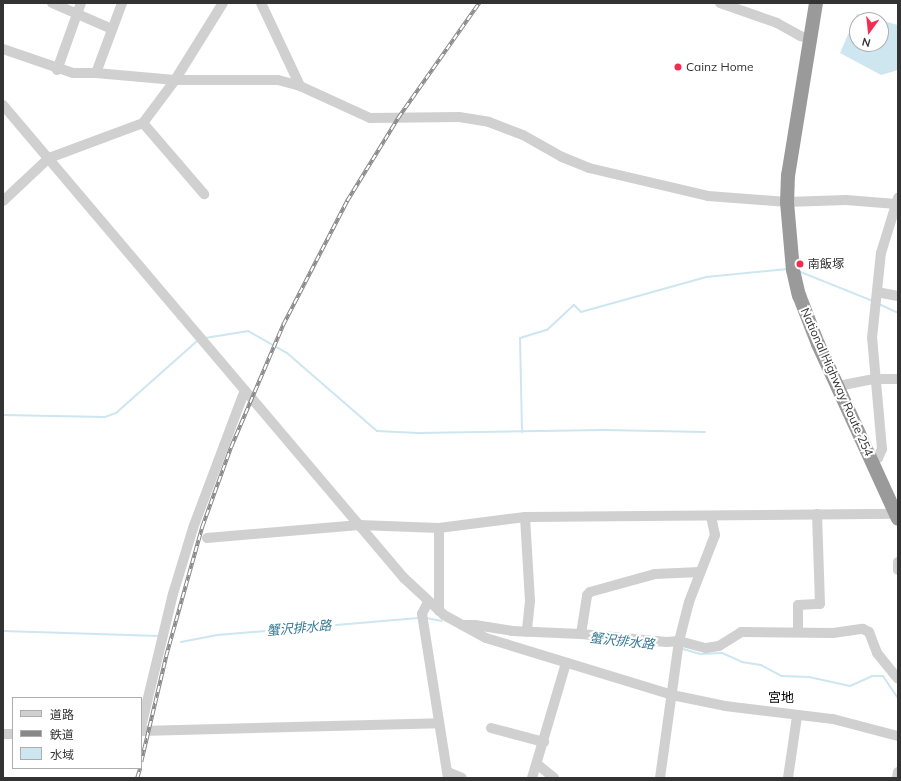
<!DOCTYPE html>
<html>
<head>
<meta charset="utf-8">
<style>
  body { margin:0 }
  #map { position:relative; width:901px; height:781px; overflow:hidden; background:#fff; font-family:Mulish,"Noto Sans JP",sans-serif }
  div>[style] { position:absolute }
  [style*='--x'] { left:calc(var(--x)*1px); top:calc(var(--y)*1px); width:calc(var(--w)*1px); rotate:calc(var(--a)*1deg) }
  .water>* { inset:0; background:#cde6f0 }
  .stream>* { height:2px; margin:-1px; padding:0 1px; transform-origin:1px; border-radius:1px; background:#cde6f0 }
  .minor>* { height:10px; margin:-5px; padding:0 5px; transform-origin:5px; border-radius:5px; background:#d0d0d0 }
  .highway>* { height:14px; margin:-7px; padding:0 7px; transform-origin:7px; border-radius:7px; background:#9a9a9a }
  .rail>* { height:3.5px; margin-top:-1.75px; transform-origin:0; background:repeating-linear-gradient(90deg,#fff 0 6px,#888 0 12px); box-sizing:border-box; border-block:1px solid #888 }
  .dots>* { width:11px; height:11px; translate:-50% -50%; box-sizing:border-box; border:2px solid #fff; border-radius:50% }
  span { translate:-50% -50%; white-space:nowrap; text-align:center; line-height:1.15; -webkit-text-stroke:4px #fff; paint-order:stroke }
  .poi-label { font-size:12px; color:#333 }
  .left { translate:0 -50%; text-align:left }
  .street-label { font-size:12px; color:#333 }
  .water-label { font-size:13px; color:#377a95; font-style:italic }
  .neighbourhood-label { font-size:13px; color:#000 }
  .frame { position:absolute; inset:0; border:4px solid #333; pointer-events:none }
  .legend { position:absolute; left:12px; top:697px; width:130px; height:72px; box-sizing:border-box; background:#fff; border:1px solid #adadad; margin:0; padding:5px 7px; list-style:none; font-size:12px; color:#333 }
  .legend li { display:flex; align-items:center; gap:8px; height:20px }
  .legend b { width:20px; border:1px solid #adadad }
  .north { position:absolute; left:849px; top:12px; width:40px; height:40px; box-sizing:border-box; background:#fff; border:1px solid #adadad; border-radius:50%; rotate:195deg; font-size:11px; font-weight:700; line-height:16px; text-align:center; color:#333 }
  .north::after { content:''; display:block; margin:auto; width:14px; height:18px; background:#f12e51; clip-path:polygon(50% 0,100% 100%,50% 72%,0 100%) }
</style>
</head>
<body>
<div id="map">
  <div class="water">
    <div style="clip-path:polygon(evenodd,857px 14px,898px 25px,898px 70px,881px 75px,840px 53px,857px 14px,857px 20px,881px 20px,881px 44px,857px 44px,857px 20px)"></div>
  </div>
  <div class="stream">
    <div style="--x:798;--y:271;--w:81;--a:21.8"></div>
    <div style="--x:879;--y:304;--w:21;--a:25"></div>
    <div style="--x:205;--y:338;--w:44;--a:-9.2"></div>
    <div style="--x:248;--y:331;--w:45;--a:29.4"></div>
    <div style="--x:287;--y:353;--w:119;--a:40.9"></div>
    <div style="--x:377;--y:431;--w:41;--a:2.8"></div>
    <div style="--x:418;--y:433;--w:186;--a:-0.9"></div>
    <div style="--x:604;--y:430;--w:101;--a:1.1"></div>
    <div style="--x:3;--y:415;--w:102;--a:1.1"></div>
    <div style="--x:105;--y:417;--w:12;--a:-20"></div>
    <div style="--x:116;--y:413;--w:108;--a:-41.6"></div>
    <div style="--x:522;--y:432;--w:94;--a:-91.2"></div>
    <div style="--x:520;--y:338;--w:28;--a:-17"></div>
    <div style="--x:547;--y:330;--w:37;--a:-43"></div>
    <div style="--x:574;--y:305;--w:10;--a:45"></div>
    <div style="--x:581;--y:312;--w:130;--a:-15.6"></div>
    <div style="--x:706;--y:277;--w:82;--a:-5.6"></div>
    <div style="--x:426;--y:618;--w:16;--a:11"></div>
    <div style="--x:3;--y:631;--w:156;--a:1.8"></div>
    <div style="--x:181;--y:642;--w:37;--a:-11"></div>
    <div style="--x:217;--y:635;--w:202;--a:-4.8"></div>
    <div style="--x:683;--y:649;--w:19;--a:16"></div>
    <div style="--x:701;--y:654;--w:21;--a:-3"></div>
    <div style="--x:722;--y:653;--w:22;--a:24"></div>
    <div style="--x:742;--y:662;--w:19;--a:9"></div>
    <div style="--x:761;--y:665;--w:24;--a:28"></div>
    <div style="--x:782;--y:676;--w:27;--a:2"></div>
    <div style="--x:809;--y:677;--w:42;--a:12.4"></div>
    <div style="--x:850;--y:686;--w:24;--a:-24"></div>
    <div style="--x:872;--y:676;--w:11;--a:0"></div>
    <div style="--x:883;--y:676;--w:27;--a:56"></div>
  </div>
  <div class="minor">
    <div style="--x:52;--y:3;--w:65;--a:23.4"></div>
    <div style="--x:261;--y:3;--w:92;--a:64.8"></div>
    <div style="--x:720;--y:3;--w:60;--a:19.3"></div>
    <div style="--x:777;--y:23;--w:26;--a:29"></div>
    <div style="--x:800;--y:36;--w:11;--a:15"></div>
    <div style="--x:3;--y:49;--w:74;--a:18.9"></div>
    <div style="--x:73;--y:73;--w:23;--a:0"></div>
    <div style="--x:96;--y:73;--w:79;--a:5.1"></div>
    <div style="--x:175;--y:80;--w:103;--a:0"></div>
    <div style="--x:278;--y:80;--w:23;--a:15"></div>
    <div style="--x:300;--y:86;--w:77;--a:24.6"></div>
    <div style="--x:370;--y:118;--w:89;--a:-0.6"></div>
    <div style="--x:459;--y:117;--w:30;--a:9"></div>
    <div style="--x:489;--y:122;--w:36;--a:21"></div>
    <div style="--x:523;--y:135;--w:45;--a:29.4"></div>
    <div style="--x:562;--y:157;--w:29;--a:22"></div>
    <div style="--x:589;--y:168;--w:122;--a:13.2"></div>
    <div style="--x:708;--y:196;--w:79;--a:4.3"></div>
    <div style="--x:787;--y:202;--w:59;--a:-1.9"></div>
    <div style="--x:846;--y:200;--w:50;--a:4.6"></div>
    <div style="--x:57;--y:70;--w:71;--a:-70.3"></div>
    <div style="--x:96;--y:73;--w:75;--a:-69.6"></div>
    <div style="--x:3;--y:105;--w:620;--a:49.71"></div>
    <div style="--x:404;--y:578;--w:54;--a:42.8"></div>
    <div style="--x:444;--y:615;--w:48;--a:28.7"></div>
    <div style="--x:486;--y:638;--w:195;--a:17"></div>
    <div style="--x:672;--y:695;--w:54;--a:11.7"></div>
    <div style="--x:725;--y:706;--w:109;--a:6.9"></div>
    <div style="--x:833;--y:719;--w:67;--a:14.7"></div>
    <div style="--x:143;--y:123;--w:94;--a:49.3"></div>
    <div style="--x:3;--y:201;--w:63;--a:-43.1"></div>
    <div style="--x:49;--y:158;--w:100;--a:-20.4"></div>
    <div style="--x:143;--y:123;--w:54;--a:-53.3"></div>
    <div style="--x:175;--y:80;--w:91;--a:-58.1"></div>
    <div style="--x:877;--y:292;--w:21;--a:11"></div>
    <div style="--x:838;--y:386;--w:37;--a:-11"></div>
    <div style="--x:874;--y:379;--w:24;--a:0"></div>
    <div style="--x:872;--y:461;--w:7;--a:-27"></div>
    <div style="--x:878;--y:458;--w:10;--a:-66"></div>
    <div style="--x:882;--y:449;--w:111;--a:-95.1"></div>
    <div style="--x:872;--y:338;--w:85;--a:-84"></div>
    <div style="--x:881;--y:253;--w:58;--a:-72.8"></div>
    <div style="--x:525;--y:517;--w:84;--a:86.6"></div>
    <div style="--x:530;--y:601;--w:31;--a:96"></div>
    <div style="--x:207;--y:538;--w:153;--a:-4.9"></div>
    <div style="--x:359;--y:525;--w:80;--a:2.1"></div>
    <div style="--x:439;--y:528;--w:87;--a:-7.3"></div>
    <div style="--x:525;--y:517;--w:373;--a:-0.5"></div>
    <div style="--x:898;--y:562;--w:8;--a:90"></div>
    <div style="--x:428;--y:602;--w:13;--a:117"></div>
    <div style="--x:422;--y:614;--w:166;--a:81"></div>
    <div style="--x:439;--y:611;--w:83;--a:-90"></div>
    <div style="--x:462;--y:625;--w:13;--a:0"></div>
    <div style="--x:475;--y:625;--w:37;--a:9"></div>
    <div style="--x:512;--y:631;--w:69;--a:2.5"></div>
    <div style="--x:581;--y:634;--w:86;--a:5.3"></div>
    <div style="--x:667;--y:642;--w:12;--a:-5"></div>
    <div style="--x:679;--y:641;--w:28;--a:15"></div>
    <div style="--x:706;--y:648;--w:13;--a:-9"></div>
    <div style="--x:719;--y:646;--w:26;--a:-32"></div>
    <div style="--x:741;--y:632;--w:92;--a:0.6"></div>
    <div style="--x:833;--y:633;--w:30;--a:-8"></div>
    <div style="--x:863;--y:629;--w:7;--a:27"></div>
    <div style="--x:869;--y:632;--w:22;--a:69"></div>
    <div style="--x:877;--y:653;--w:33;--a:51"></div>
    <div style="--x:798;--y:631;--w:26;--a:-90"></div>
    <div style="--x:798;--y:605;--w:22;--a:-3"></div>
    <div style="--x:820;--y:604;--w:90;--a:-91.9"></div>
    <div style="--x:581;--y:634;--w:39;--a:-81"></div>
    <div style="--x:587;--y:595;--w:4;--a:-45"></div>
    <div style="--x:590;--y:592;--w:67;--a:-15.5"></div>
    <div style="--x:655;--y:574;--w:45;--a:-2.5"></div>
    <div style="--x:141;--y:727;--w:137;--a:-76.5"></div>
    <div style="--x:173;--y:594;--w:69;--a:-73.1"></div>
    <div style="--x:193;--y:528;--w:147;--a:-69.4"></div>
    <div style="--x:491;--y:728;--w:55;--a:14.8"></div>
    <div style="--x:141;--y:731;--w:298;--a:-1.5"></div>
    <div style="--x:3;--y:734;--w:10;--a:0"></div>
    <div style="--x:537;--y:764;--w:22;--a:39"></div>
    <div style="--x:448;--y:772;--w:15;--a:23"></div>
    <div style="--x:532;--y:778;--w:120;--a:-73.5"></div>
    <div style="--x:660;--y:778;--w:138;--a:-82.1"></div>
    <div style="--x:679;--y:641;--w:40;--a:-75.6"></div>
    <div style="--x:689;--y:602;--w:72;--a:-68.8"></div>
    <div style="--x:715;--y:535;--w:19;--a:-102"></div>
    <div style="--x:788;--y:778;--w:63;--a:-81.7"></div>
    <div style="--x:897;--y:778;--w:6;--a:-81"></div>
  </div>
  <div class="highway">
    <div style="--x:816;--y:3;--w:174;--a:99.2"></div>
    <div style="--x:788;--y:175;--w:27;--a:92"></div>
    <div style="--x:787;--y:202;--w:68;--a:85"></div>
    <div style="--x:793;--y:270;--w:26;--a:77"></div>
    <div style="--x:799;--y:295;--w:53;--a:68.8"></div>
    <div style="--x:818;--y:344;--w:192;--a:65.4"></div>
  </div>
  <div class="rail">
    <div style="--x:141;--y:762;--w:109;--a:-76.7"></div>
    <div style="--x:166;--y:656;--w:134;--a:-74.4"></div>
    <div style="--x:202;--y:527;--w:85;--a:-70.1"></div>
    <div style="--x:231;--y:447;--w:133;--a:-66.9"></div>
    <div style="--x:283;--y:325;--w:140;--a:-62.7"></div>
    <div style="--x:347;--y:201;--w:97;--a:-58.4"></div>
    <div style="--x:398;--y:118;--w:141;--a:-54.8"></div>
    <div style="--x:137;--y:778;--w:10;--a:-73"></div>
  </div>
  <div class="dots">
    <div style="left:678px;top:67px;background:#f12e51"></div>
    <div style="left:800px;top:264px;background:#f12e51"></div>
  </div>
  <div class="poi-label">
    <span class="left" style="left:686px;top:67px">Cainz Home</span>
    <span class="left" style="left:808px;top:264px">南飯塚</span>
  </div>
  <div class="street-label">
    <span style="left:837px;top:382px;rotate:66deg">National Highway Route 254</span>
  </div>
  <div class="water-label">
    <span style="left:299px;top:628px;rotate:-5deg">蟹沢排水路</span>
    <span style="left:622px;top:641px;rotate:6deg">蟹沢排水路</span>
  </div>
  <div class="neighbourhood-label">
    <span style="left:781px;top:697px">宮地</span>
  </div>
  <div class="frame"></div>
  <ul class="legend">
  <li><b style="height:5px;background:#d0d0d0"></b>道路</li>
  <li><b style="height:5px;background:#888"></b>鉄道</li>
  <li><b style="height:11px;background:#cde6f0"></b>水域</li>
  </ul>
  <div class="north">N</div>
</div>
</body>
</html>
